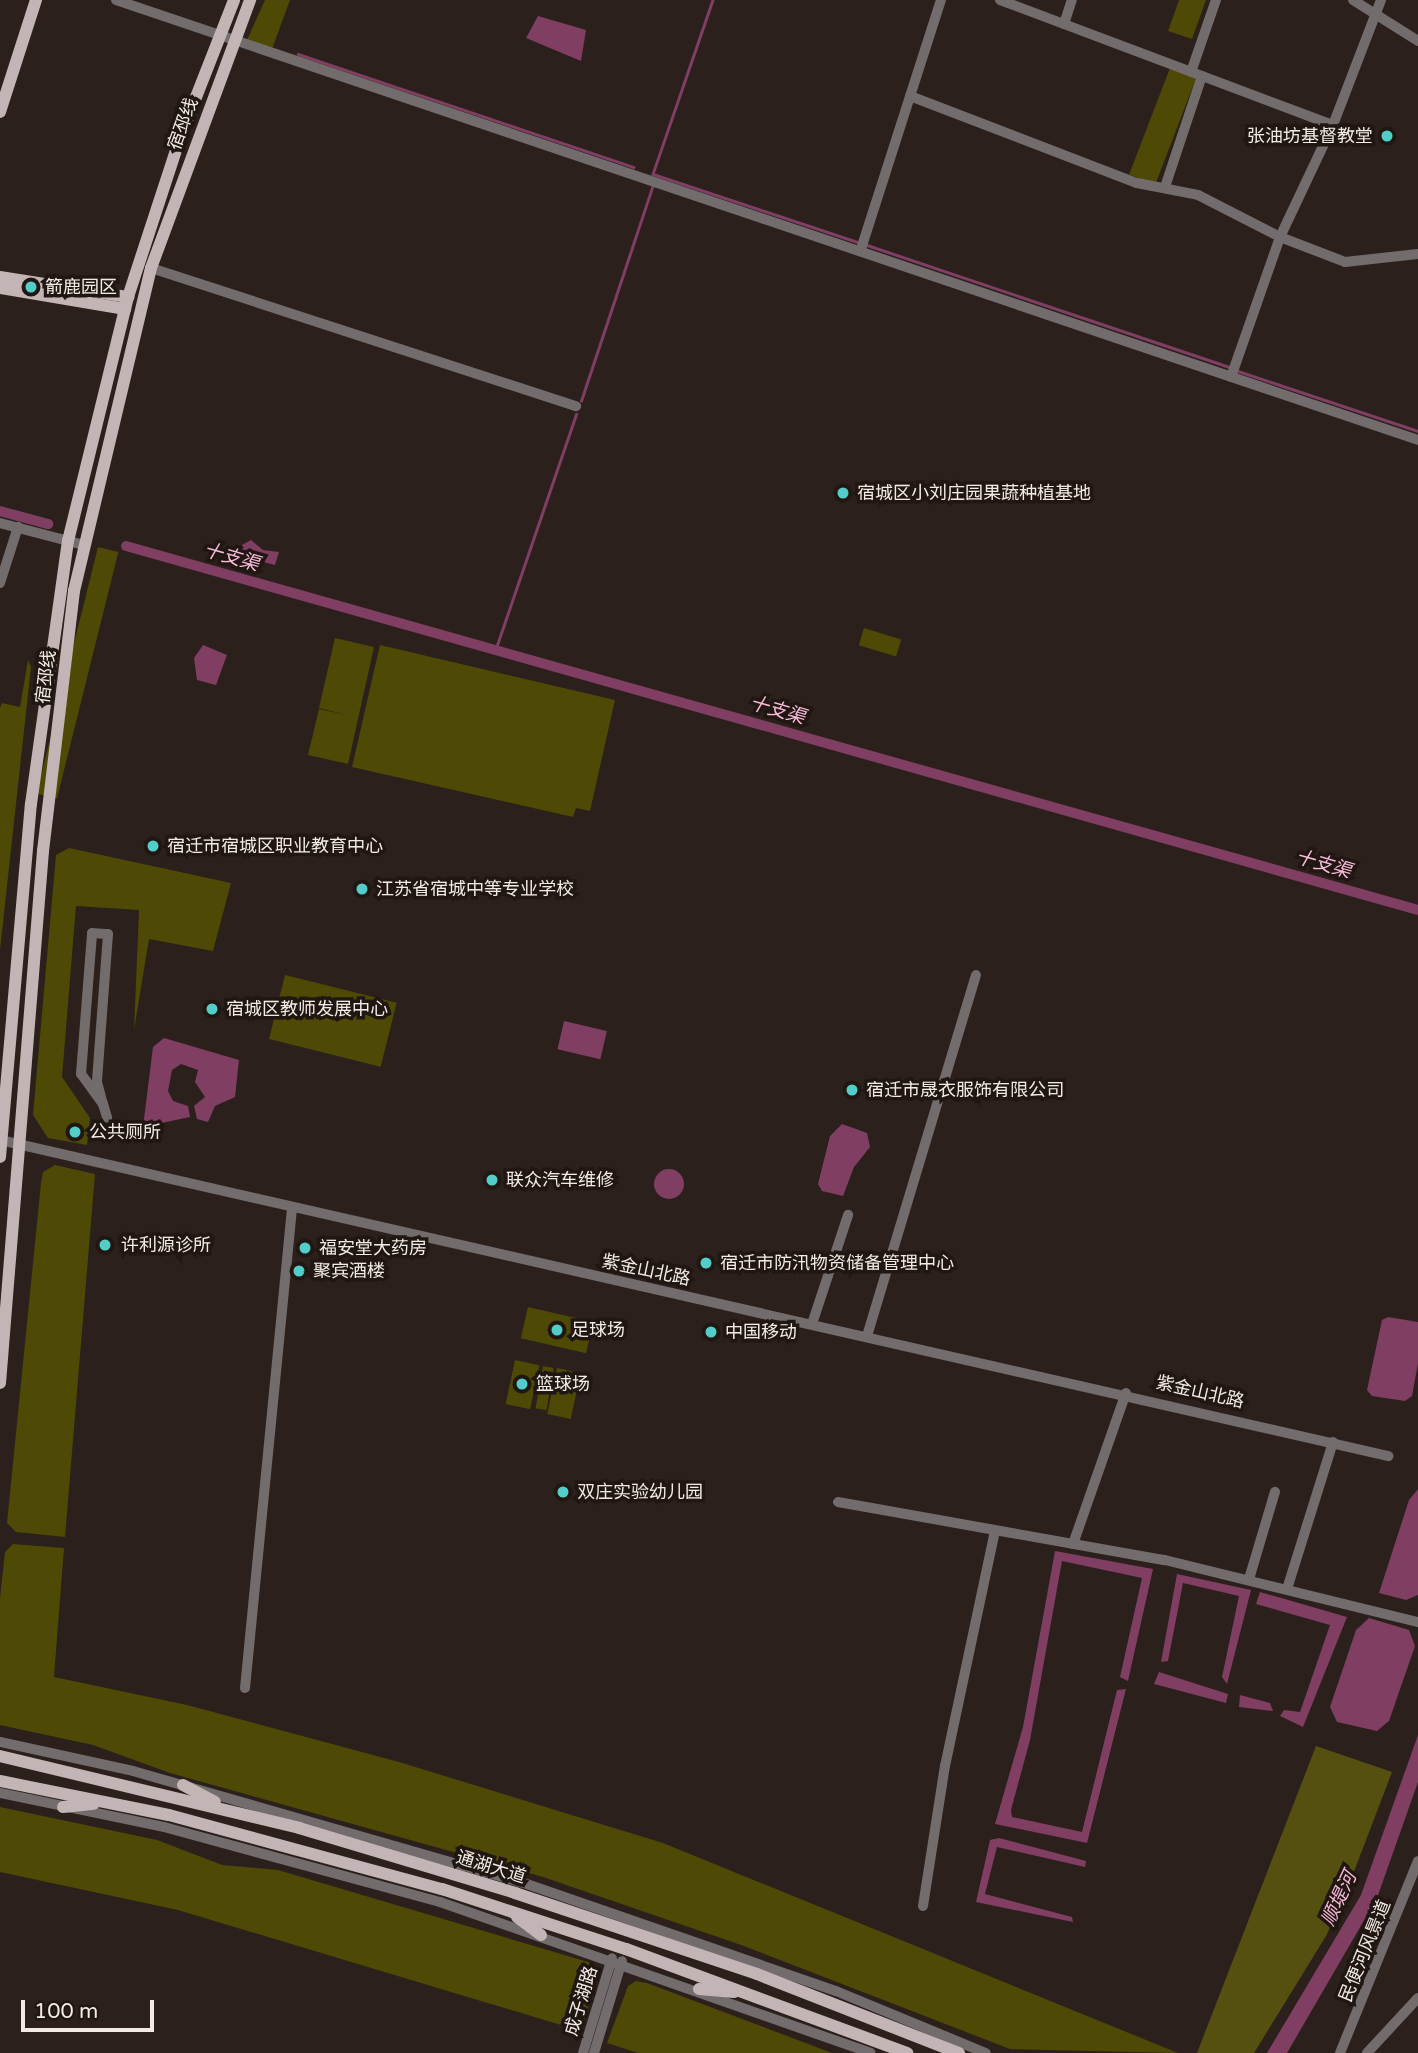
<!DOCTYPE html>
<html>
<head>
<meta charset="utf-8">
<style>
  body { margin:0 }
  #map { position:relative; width:1418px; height:2053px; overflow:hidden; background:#2b201c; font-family:"Varela Round","Noto Sans SC",sans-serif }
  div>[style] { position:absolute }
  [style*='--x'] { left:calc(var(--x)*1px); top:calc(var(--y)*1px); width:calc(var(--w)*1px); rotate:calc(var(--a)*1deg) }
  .green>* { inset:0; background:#4e4905; transform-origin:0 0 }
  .forest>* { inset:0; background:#555010 }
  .water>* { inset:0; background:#803e63; transform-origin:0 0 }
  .round { border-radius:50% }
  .stream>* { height:2.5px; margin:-1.25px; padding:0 1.25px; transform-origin:1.25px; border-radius:1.25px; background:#803e63 }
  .canal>* { height:10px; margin:-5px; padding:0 5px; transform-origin:5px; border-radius:5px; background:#803e63 }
  .minor>* { height:10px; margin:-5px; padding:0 5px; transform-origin:5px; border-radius:5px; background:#726c6c }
  .major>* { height:12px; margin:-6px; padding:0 6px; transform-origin:6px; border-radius:6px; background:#c3b5b5 }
  .dots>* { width:19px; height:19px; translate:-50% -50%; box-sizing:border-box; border:4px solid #211712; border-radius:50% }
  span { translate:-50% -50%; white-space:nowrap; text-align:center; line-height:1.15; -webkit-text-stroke:7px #211712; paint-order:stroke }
  .street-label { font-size:18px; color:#f1eae6 }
  .poi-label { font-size:18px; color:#f1eae6 }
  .right { translate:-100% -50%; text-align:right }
  .left { translate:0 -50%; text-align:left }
  .water-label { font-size:19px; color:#f7bad9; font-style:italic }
  .scale { position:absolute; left:21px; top:2000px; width:133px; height:32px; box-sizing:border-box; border:4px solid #f1eae6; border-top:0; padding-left:9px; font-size:21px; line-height:24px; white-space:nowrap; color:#f1eae6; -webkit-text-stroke:5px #211712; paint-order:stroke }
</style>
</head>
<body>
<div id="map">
  <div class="green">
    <div style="clip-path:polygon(265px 0,290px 0,272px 49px,247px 40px)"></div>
    <div style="clip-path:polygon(1179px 0,1206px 0,1192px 39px,1168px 31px)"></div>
    <div style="left:1170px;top:68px;width:28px;height:114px;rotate:21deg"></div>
    <div style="left:98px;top:547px;width:21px;height:254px;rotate:14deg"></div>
    <div style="left:864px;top:628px;width:39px;height:18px;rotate:17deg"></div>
    <div style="clip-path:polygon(335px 638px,374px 647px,348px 764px,308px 755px,319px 709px,347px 715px,319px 708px)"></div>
    <div style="clip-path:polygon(380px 645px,615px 700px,590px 811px,576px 808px,573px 817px,352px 767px)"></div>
    <div style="clip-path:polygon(28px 660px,31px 667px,0 950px,0 708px,2px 703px,20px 707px)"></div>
    <div style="clip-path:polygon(69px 848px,231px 883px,213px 951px,149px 939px,134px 1030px,139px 910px,76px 906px,62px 1077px,90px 1118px,87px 1145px,48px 1138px,33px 1115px,56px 855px)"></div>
    <div style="left:285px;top:975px;width:115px;height:66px;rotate:14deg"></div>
    <div style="clip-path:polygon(55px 1165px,95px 1174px,65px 1537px,16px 1532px,7px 1523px,41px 1183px,43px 1172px)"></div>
    <div style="left:528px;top:1307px;width:67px;height:32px;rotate:13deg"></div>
    <div style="left:515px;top:1360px;width:25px;height:45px;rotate:12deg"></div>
    <div style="left:543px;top:1366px;width:11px;height:43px;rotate:10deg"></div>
    <div style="left:557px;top:1368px;width:24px;height:47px;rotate:12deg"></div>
    <div style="clip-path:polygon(13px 1544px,64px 1548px,54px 1677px,187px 1705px,399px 1762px,663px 1843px,1178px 2053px,1010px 2049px,744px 1946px,543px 1877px,170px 1773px,93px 1745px,0 1725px,0 1598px,5px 1552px)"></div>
    <div style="clip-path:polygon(0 1807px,157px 1840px,222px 1865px,278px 1870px,588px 1962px,598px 1974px,581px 2031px,178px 1910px,0 1872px)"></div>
    <div style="clip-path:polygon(636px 1981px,647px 1983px,832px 2053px,638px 2053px,607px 2043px,628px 1986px)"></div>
  </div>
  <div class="forest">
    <div style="clip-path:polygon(1316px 1746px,1392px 1772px,1347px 1890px,1326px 1936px,1254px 2053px,1197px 2053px)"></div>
  </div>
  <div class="water">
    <div style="clip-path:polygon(538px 16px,586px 30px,581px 61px,526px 38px)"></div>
    <div style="clip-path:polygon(251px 540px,263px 550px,279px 552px,275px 565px,241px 556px,242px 545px)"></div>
    <div style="clip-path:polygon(203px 645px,227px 655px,216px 685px,197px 680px,194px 658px)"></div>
    <div style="left:564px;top:1021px;width:44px;height:29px;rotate:13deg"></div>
    <div style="clip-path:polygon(164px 1038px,239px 1060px,235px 1097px,215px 1106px,208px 1122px,197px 1119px,194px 1106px,205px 1097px,195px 1082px,198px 1070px,181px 1064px,172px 1070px,168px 1091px,173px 1101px,188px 1106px,190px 1117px,143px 1127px,153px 1047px)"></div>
    <div style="clip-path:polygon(842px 1124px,867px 1133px,870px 1147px,854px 1167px,843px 1196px,822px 1191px,818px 1184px,830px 1136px)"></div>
    <div class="round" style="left:654px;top:1169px;width:30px;height:30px"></div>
    <div style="clip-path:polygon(1388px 1317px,1418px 1322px,1418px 1363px,1412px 1396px,1405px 1401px,1372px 1396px,1367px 1390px,1382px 1320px)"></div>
    <div style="clip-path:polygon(1418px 1489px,1418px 1595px,1406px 1600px,1379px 1593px,1409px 1500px)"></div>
    <div style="clip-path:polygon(1055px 1551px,1153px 1569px,1128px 1681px,1120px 1677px,1142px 1578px,1062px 1561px,1030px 1740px,1011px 1810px,1012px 1817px,1082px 1832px,1117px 1690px,1126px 1689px,1087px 1843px,995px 1824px,1023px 1727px)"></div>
    <div style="clip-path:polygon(1177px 1574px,1251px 1590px,1227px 1684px,1222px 1677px,1239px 1596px,1183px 1583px,1168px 1661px,1161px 1662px)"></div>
    <div style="clip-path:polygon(1260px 1592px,1347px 1617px,1303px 1727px,1280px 1716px,1284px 1710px,1300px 1712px,1330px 1625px,1256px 1604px)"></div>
    <div style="clip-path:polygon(1369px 1618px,1409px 1630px,1415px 1646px,1389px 1721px,1377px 1731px,1337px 1722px,1330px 1707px,1356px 1630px)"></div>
    <div style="clip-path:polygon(1159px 1672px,1228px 1694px,1226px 1703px,1154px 1684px)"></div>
    <div style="clip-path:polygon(1240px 1695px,1270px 1703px,1273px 1711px,1239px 1707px)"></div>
    <div style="clip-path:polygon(1418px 1735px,1418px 1782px,1377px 1898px,1287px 2053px,1267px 2053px,1361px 1895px)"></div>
    <div style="clip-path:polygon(999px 1838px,1086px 1861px,1085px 1867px,997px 1847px,985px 1894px,1072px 1917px,1073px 1922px,976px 1902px,990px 1840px)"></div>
  </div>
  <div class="stream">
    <div style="--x:713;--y:0;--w:184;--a:109"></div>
    <div style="--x:653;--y:174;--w:219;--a:18.4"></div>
    <div style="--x:298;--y:54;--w:354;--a:18.6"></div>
    <div style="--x:867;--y:245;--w:382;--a:18.6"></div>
    <div style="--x:1235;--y:370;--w:193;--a:18.4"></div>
    <div style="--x:581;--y:401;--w:225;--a:-71.6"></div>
    <div style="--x:496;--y:648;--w:247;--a:-71.1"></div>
  </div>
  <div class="canal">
    <div style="--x:0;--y:511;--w:50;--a:15.2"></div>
    <div style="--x:126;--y:546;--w:1342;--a:15.73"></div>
  </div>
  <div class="minor">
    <div style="--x:116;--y:0;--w:1374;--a:18.67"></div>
    <div style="--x:1000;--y:0;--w:356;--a:20.6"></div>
    <div style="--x:1353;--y:0;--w:77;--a:32.2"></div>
    <div style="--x:1064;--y:24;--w:25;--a:-72"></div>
    <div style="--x:1191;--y:72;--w:76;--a:-70.9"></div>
    <div style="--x:910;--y:96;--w:243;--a:21"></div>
    <div style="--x:1137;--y:183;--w:62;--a:11.1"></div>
    <div style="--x:1198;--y:195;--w:92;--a:27.1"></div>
    <div style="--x:1280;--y:237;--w:70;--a:21"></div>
    <div style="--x:1345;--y:262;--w:73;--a:-6.3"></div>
    <div style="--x:1165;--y:187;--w:117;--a:-71.6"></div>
    <div style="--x:861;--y:249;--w:262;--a:-72.2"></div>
    <div style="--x:151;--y:268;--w:447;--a:18"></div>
    <div style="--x:1231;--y:377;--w:148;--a:-70.7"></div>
    <div style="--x:1280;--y:237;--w:124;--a:-64.7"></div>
    <div style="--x:1333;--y:125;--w:134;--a:-69"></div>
    <div style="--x:0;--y:523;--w:87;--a:14.7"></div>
    <div style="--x:0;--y:583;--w:59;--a:-72.2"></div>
    <div style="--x:103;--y:1104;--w:37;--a:-126"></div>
    <div style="--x:81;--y:1074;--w:141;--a:-85.5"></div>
    <div style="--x:92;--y:933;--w:16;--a:4"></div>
    <div style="--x:108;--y:934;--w:148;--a:94.3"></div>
    <div style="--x:97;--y:1082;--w:23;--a:75"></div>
    <div style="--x:103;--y:1104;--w:14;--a:73"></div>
    <div style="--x:0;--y:1140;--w:1424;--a:12.83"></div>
    <div style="--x:812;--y:1324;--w:115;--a:-71.7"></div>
    <div style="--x:867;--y:1336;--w:377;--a:-73.2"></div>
    <div style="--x:838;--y:1502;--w:332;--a:10.1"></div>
    <div style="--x:1165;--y:1560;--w:260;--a:13.8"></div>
    <div style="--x:1073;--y:1544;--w:160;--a:-70.7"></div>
    <div style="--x:1249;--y:1579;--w:91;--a:-73.4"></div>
    <div style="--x:1287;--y:1589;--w:154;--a:-72.6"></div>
    <div style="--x:245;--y:1688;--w:479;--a:-84.4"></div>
    <div style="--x:0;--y:1742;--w:136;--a:12.3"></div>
    <div style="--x:133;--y:1771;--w:404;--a:16"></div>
    <div style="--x:521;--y:1882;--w:333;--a:19.1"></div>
    <div style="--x:836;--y:1991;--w:162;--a:22.5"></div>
    <div style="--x:0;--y:1793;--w:167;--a:11.7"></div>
    <div style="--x:164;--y:1827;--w:286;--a:15.2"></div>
    <div style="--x:440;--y:1902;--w:456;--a:19.3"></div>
    <div style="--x:923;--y:1906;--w:142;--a:-81.1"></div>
    <div style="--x:945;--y:1766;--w:241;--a:-78"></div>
    <div style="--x:583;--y:2053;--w:99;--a:-73"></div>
    <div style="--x:594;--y:2053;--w:96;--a:-73.1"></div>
    <div style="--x:1340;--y:2053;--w:207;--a:-67.9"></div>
    <div style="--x:1367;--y:2053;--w:75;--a:-47.2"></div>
  </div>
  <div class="major">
    <div style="--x:0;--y:112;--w:118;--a:-72.2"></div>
    <div style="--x:0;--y:277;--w:130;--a:8.9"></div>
    <div style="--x:0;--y:288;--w:127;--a:9.5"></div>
    <div style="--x:0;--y:1157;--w:354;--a:-85"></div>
    <div style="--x:31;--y:804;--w:266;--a:-82"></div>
    <div style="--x:68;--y:541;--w:251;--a:-76.2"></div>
    <div style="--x:128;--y:297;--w:167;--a:-71.9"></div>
    <div style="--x:180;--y:138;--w:148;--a:-68.6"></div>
    <div style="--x:0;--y:1383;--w:534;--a:-85.38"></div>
    <div style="--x:43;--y:851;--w:262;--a:-83.2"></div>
    <div style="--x:74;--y:591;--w:332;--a:-76.6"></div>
    <div style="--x:151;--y:268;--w:286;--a:-69.7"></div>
    <div style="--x:0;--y:1756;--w:308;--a:13.5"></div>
    <div style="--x:299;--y:1828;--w:226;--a:16.7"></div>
    <div style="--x:515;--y:1893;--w:255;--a:18.5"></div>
    <div style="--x:757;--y:1974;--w:217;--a:21.4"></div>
    <div style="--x:0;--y:1781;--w:172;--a:11.4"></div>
    <div style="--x:169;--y:1815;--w:283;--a:15.2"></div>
    <div style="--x:442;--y:1889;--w:194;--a:18.1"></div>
    <div style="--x:626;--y:1949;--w:300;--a:20.3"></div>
    <div style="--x:183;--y:1785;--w:36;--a:28"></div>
    <div style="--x:63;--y:1807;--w:31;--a:-6"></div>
    <div style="--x:517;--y:1917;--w:30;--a:37"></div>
    <div style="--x:699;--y:1989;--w:35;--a:5"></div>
  </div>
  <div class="dots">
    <div style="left:1387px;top:136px;background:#53cdca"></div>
    <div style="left:31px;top:287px;background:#53cdca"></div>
    <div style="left:843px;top:493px;background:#53cdca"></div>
    <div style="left:153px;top:846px;background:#53cdca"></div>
    <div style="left:362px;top:889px;background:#53cdca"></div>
    <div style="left:212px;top:1009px;background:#53cdca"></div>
    <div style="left:852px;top:1090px;background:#53cdca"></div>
    <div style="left:75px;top:1132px;background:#53cdca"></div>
    <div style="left:492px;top:1180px;background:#53cdca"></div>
    <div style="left:105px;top:1245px;background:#53cdca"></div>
    <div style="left:305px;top:1248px;background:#53cdca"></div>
    <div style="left:706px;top:1263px;background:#53cdca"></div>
    <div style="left:299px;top:1271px;background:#53cdca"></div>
    <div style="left:557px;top:1330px;background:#53cdca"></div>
    <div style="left:711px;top:1332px;background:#53cdca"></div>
    <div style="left:522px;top:1384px;background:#53cdca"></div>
    <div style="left:563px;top:1492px;background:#53cdca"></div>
  </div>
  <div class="street-label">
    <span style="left:183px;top:124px;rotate:-70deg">宿邳线</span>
    <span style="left:46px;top:677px;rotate:-83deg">宿邳线</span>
    <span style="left:646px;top:1270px;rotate:12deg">紫金山北路</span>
    <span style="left:1200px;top:1392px;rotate:13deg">紫金山北路</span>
    <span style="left:491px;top:1867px;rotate:17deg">通湖大道</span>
    <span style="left:1365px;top:1951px;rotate:-68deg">民便河风景道</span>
    <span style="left:581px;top:2001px;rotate:-73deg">成子湖路</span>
  </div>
  <div class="poi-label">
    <span class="right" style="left:1373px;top:136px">张油坊基督教堂</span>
    <span class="left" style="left:45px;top:287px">箭鹿园区</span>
    <span class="left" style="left:857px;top:493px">宿城区小刘庄园果蔬种植基地</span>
    <span class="left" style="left:167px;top:846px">宿迁市宿城区职业教育中心</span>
    <span class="left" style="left:376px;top:889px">江苏省宿城中等专业学校</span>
    <span class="left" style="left:226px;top:1009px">宿城区教师发展中心</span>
    <span class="left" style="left:866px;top:1090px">宿迁市晟衣服饰有限公司</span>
    <span class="left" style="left:89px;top:1132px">公共厕所</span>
    <span class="left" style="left:506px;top:1180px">联众汽车维修</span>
    <span class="left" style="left:121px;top:1245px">许利源诊所</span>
    <span class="left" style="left:319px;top:1248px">福安堂大药房</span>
    <span class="left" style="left:720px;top:1263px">宿迁市防汛物资储备管理中心</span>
    <span class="left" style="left:313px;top:1271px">聚宾酒楼</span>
    <span class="left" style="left:571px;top:1330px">足球场</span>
    <span class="left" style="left:725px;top:1332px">中国移动</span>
    <span class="left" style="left:536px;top:1384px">篮球场</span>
    <span class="left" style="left:577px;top:1492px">双庄实验幼儿园</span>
  </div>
  <div class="water-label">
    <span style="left:231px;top:558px;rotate:16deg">十支渠</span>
    <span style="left:777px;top:711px;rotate:16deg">十支渠</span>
    <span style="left:1323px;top:865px;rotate:16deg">十支渠</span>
    <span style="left:1340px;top:1899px;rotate:-65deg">顺堤河</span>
  </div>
  <div class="scale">100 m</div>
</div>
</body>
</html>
